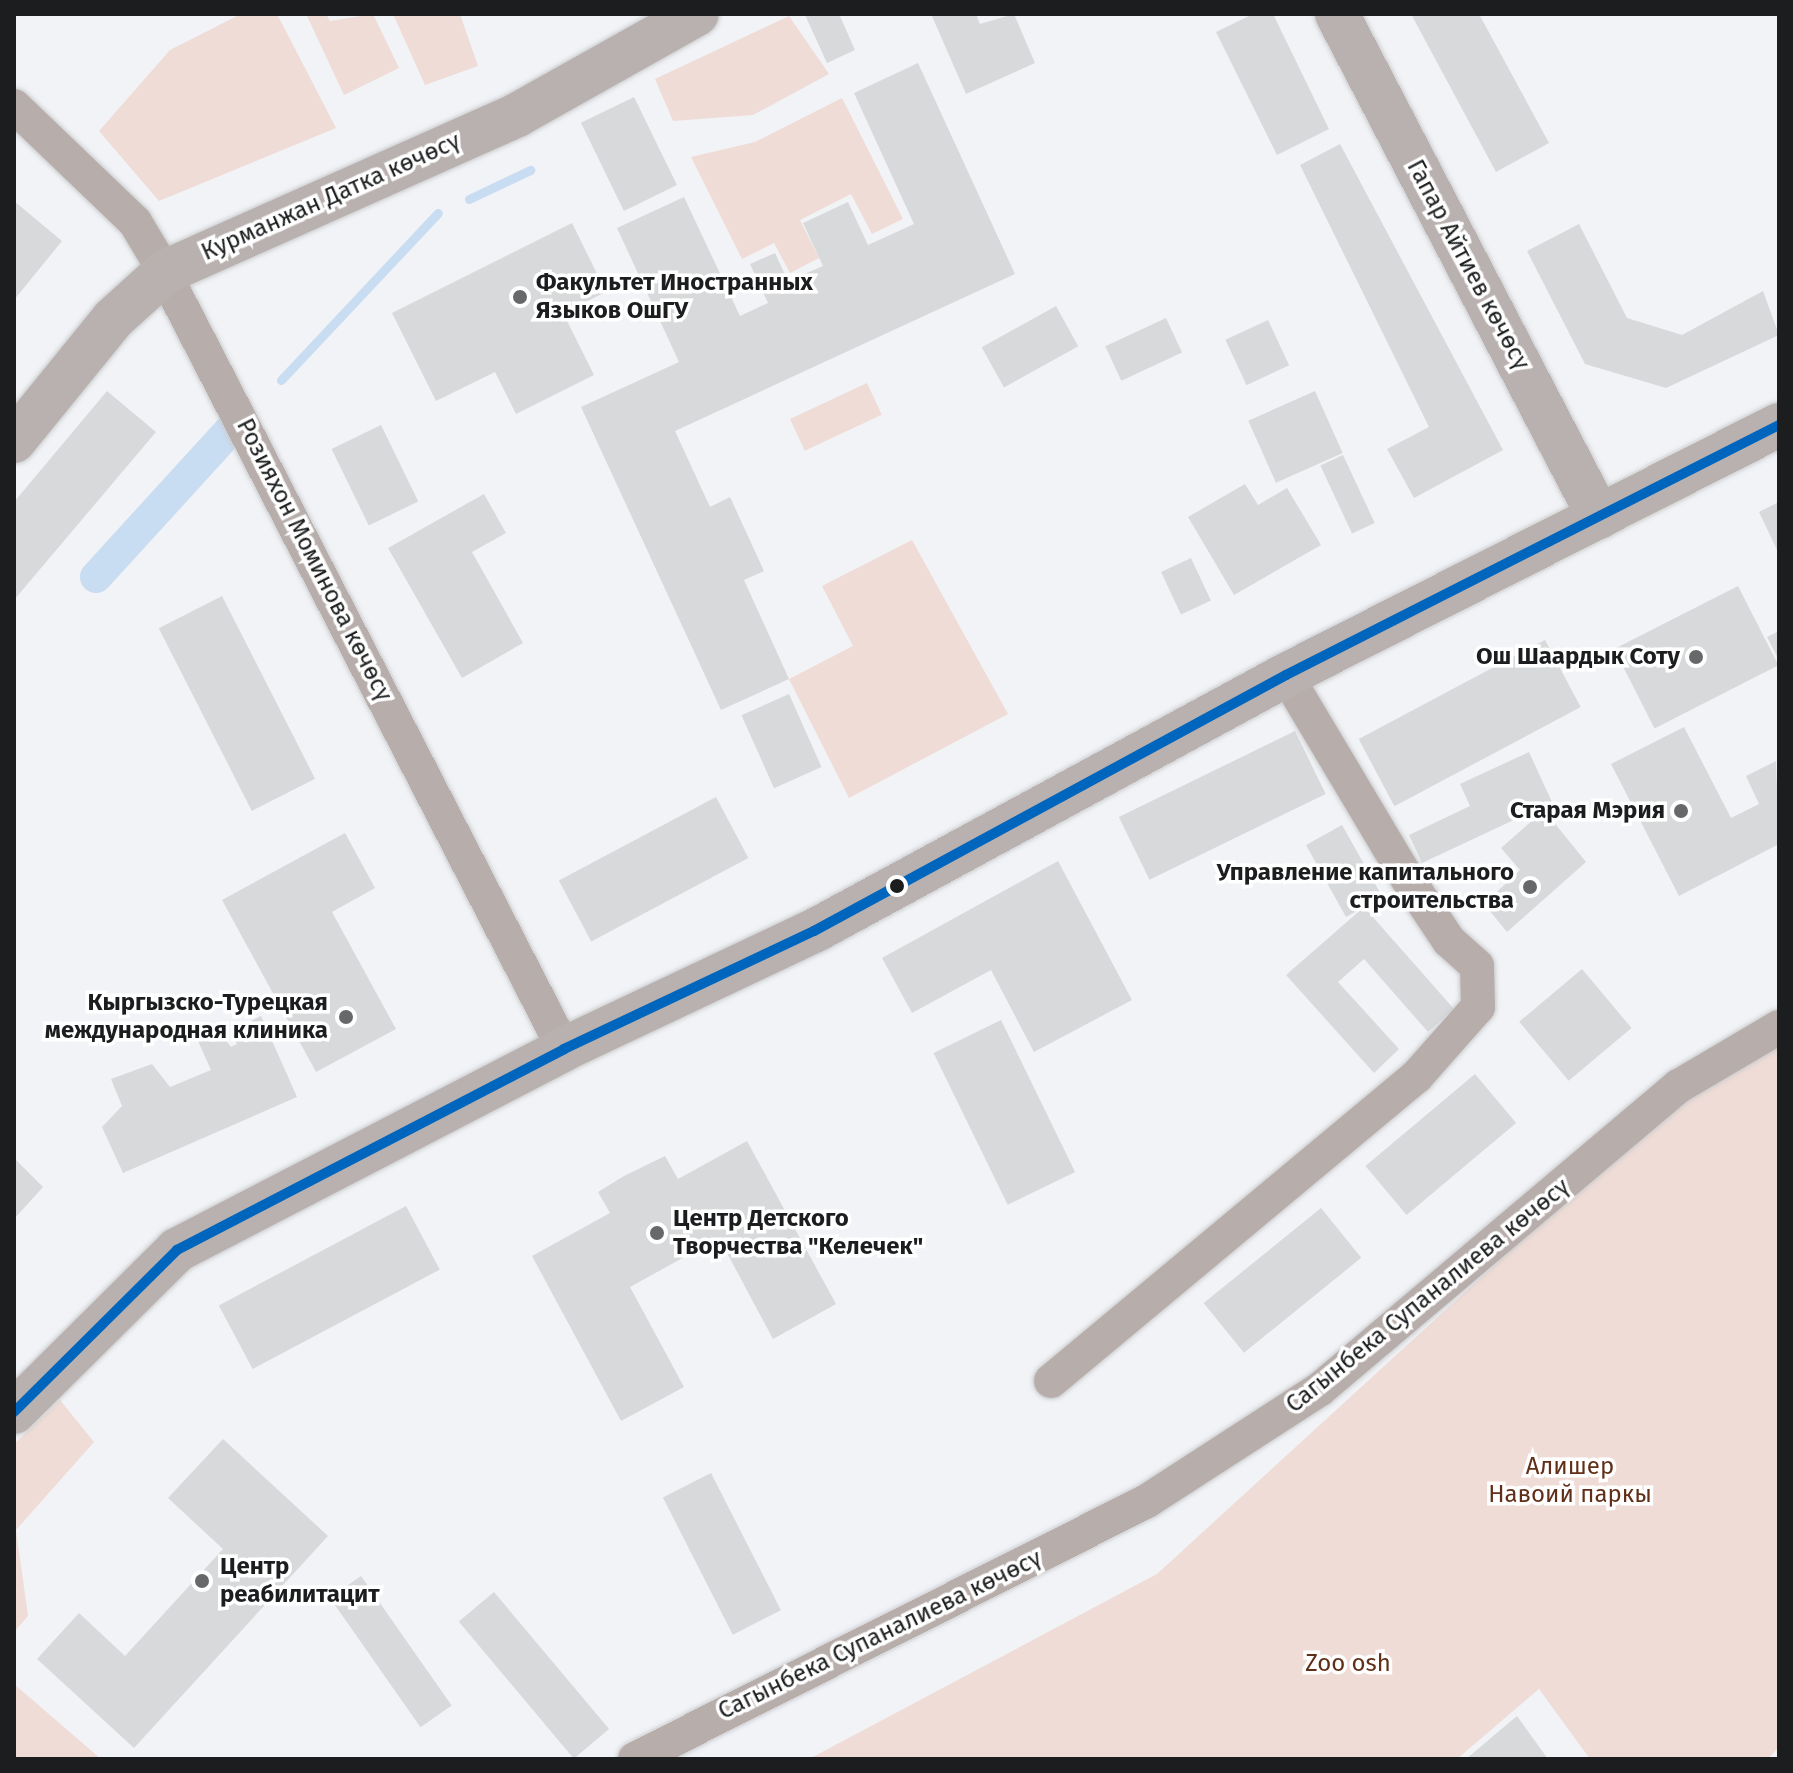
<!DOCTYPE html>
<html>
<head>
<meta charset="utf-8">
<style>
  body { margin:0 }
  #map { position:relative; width:1793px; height:1773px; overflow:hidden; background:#f1f3f6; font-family:"Fira Sans",sans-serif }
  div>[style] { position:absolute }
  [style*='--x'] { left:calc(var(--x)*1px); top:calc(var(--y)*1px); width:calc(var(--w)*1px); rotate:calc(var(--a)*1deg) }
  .green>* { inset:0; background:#efdcd6; transform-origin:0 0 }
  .stream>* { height:9px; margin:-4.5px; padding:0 4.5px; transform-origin:4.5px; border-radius:4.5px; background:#c8dcf2 }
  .canal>* { height:32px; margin:-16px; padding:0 16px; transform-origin:16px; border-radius:16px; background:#c8dcf2 }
  .building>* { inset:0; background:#d8d9db; transform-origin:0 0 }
  .roads { filter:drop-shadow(0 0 2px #cbccce) drop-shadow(0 0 2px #cbccce) }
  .minor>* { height:34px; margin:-17px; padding:0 17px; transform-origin:17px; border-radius:17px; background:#b7aeab }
  .major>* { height:44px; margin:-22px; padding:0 22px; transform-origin:22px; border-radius:22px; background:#b9b1af }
  .bus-1>* { height:10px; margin:-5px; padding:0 5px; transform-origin:5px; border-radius:5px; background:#0065bd }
  .dots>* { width:22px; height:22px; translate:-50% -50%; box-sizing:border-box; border:4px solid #fff; border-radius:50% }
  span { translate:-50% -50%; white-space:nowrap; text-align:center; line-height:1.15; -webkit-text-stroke:7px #fff; paint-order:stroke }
  .street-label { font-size:24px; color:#1b1d1e }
  .poi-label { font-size:24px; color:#1b1d1e; font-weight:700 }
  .left { translate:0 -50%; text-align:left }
  .right { translate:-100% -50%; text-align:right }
  .park-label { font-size:24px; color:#612e17 }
  .frame { position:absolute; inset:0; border:16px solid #1b1d1e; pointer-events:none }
</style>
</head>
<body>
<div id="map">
  <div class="green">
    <div style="clip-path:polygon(241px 14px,277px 14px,336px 128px,159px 201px,99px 131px,170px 50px)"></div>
    <div style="clip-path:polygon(306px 14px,326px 14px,330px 21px,373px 14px,399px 68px,344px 95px)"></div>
    <div style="clip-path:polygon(393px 14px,460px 14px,478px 66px,425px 85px)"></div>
    <div style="clip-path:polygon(789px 16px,829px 74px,753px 115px,673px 121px,655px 79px)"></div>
    <div style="clip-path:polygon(842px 98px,903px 219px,872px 234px,851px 194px,800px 220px,819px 258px,790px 273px,774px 243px,742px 259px,691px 157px,755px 142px)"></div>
    <div style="left:867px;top:383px;width:35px;height:85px;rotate:65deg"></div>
    <div style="clip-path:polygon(912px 540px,1008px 714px,849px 798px,789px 679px,853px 646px,822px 586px)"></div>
    <div style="clip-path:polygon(1779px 1031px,1779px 1747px,1768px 1759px,1590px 1759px,1539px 1689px,1457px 1759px,809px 1759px,1157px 1574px,1676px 1099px)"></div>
    <div style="clip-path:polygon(60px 1400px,94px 1442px,16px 1530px,28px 1616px,14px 1632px,14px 1444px)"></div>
    <div style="clip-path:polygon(14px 1684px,101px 1759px,14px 1759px)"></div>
  </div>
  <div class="stream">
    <div style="--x:469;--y:199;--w:68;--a:-25.4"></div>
    <div style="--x:281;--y:380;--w:229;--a:-46.8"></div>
  </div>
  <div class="canal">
    <div style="--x:96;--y:577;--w:202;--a:-47.6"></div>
  </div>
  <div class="building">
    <div style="clip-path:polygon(793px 14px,839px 14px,855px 50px,827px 63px,805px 15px)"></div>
    <div style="clip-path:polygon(931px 14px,976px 14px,980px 24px,1014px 14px,1035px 63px,966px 94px)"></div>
    <div style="clip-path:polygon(1253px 14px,1273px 14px,1329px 129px,1277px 155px,1216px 32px)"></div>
    <div style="clip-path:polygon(1411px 14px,1479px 14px,1549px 143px,1496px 172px)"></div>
    <div style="clip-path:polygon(918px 63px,1015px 274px,675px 431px,710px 507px,730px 497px,764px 571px,744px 580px,789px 679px,721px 710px,581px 407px,679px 362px,617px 228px,684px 197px,740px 316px,768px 303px,750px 264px,775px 253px,788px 281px,823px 266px,803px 223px,848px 202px,868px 245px,914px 224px,854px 93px)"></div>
    <div style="left:634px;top:97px;width:98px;height:59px;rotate:64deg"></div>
    <div style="clip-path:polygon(1340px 144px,1503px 450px,1414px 498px,1387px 449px,1429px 427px,1300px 165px)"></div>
    <div style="clip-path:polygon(14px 201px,62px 241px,14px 300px)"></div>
    <div style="clip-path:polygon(572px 223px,606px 292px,563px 313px,594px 375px,516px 414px,495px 372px,436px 401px,392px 313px)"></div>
    <div style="clip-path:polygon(1579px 224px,1627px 318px,1682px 335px,1763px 291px,1779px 335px,1666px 388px,1585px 364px,1527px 251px)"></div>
    <div style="left:1056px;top:306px;width:46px;height:85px;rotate:61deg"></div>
    <div style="left:1166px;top:318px;width:38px;height:67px;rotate:65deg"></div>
    <div style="left:1268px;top:320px;width:50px;height:47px;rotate:65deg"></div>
    <div style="clip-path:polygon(107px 391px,156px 432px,14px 600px,14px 502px)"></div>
    <div style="left:1315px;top:391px;width:68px;height:73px;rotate:66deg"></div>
    <div style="left:381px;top:425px;width:85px;height:55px;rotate:64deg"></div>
    <div style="left:1343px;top:455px;width:75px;height:25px;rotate:65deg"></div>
    <div style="clip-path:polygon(1245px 484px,1258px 505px,1287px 488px,1321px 545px,1234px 595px,1188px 517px)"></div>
    <div style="clip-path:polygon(484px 494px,506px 533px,472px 552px,523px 643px,462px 678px,388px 548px)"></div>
    <div style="clip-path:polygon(1779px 502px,1779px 554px,1759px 512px)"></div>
    <div style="left:1191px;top:558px;width:47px;height:33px;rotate:65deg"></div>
    <div style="left:1738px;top:586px;width:89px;height:139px;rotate:63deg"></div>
    <div style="left:222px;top:596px;width:205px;height:71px;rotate:63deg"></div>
    <div style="clip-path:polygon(1779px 631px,1779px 660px,1767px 637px)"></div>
    <div style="left:1545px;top:640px;width:76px;height:211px;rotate:62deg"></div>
    <div style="left:789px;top:694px;width:80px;height:52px;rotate:66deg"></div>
    <div style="clip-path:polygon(1684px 727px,1731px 818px,1759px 804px,1746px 776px,1776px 761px,1779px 844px,1679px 896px,1611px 764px)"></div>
    <div style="left:1295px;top:731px;width:70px;height:196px;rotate:64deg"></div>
    <div style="clip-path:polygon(1529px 752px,1552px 802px,1422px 863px,1409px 835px,1470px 806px,1460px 784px)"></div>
    <div style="left:716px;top:797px;width:69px;height:178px;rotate:62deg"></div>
    <div style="clip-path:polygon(1544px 810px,1586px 862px,1507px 932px,1484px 904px,1520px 870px,1501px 848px)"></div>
    <div style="clip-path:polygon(1342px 825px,1382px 896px,1364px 907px,1454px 1009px,1428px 1032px,1364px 959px,1338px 982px,1399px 1049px,1374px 1073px,1286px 975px,1364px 907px,1346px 917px,1306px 845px)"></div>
    <div style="clip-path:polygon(345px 833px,375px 888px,332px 912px,396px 1029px,316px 1072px,222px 900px)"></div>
    <div style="clip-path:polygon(1058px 861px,1132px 1000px,1034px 1052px,991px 970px,912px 1013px,882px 958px)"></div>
    <div style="left:1582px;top:969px;width:77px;height:82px;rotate:50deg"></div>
    <div style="clip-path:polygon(261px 1016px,297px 1097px,123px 1173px,102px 1127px,122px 1106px,111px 1079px,152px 1064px,170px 1087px,211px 1070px,198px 1041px,218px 1030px,231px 1047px,237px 1044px,231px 1031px)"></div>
    <div style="left:1001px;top:1020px;width:169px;height:75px;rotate:64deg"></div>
    <div style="left:1475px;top:1074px;width:64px;height:143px;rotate:50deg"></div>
    <div style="clip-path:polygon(747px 1141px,836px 1304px,773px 1339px,719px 1238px,630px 1287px,684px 1387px,621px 1421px,532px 1256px,610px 1213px,598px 1192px,624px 1176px,665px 1156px,678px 1179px)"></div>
    <div style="clip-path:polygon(14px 1158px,43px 1187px,14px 1219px)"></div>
    <div style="left:406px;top:1206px;width:72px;height:212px;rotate:62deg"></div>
    <div style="left:1321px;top:1208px;width:64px;height:151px;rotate:51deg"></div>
    <div style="clip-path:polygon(223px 1439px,328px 1536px,134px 1748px,37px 1659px,79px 1613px,125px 1656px,223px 1549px,168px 1498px)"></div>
    <div style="left:711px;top:1473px;width:154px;height:54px;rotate:63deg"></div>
    <div style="left:361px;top:1576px;width:158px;height:38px;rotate:55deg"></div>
    <div style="left:494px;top:1592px;width:179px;height:46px;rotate:50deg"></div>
    <div style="clip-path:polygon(1517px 1716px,1548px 1759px,1466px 1759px)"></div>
  </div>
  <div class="roads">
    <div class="minor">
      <div style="--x:14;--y:106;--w:168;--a:43.8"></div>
      <div style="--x:135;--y:222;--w:41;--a:59"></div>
      <div style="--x:156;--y:257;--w:891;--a:62.74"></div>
      <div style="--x:1051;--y:1381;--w:476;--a:-39.8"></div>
      <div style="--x:1417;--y:1076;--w:92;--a:-48.5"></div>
      <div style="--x:1478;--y:1007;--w:41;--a:-91.4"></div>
      <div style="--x:1477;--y:966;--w:38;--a:-138"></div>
      <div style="--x:1449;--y:941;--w:76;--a:-123.7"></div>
      <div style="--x:1407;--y:878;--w:236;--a:-120.8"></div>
      <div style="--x:635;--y:1759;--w:573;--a:-26.74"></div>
      <div style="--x:1147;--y:1501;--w:206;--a:-32.9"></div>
      <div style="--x:1320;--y:1389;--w:470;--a:-40.2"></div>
      <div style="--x:1679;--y:1086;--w:116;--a:-30.5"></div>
    </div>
    <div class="major">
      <div style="--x:1337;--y:14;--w:567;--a:62.49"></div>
      <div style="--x:14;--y:441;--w:157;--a:-50.9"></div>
      <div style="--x:113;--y:319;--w:70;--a:-42.1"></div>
      <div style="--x:165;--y:272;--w:385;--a:-24"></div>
      <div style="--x:517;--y:115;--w:206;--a:-29.3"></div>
      <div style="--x:14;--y:1412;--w:230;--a:-44.8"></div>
      <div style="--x:177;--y:1250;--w:436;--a:-27.4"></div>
      <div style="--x:564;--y:1049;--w:276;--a:-25.3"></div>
      <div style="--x:814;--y:931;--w:537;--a:-28.47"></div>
      <div style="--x:1286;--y:675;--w:553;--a:-26.89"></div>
    </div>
  </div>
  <div class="bus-1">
    <div style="--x:14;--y:1412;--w:230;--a:-44.8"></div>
    <div style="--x:177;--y:1250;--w:436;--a:-27.4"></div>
    <div style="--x:564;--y:1049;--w:276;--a:-25.3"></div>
    <div style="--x:814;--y:931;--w:537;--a:-28.47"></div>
    <div style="--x:1286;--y:675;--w:553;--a:-26.89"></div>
  </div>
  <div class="dots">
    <div style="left:520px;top:297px;background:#66686a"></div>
    <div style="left:1696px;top:657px;background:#66686a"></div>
    <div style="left:1681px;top:811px;background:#66686a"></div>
    <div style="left:897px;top:886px;background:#1b1d1e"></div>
    <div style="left:1530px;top:887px;background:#66686a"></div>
    <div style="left:346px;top:1017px;background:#66686a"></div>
    <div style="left:657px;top:1233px;background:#66686a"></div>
    <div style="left:202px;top:1581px;background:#66686a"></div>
  </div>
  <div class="street-label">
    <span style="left:331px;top:197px;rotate:-24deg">Курманжан Датка көчөсү</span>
    <span style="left:1468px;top:265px;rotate:62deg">Гапар Айтиев көчөсү</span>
    <span style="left:314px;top:560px;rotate:63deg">Розияхон Моминова көчөсү</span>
    <span style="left:1428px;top:1296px;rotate:-39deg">Сагынбека Супаналиева көчөсү</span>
    <span style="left:880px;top:1635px;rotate:-26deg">Сагынбека Супаналиева көчөсү</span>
  </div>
  <div class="poi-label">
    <span class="left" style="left:536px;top:297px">Факультет Иностранных<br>Языков ОшГУ</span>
    <span class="right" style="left:1680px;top:657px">Ош Шаардык Соту</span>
    <span class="right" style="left:1665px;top:811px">Старая Мэрия</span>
    <span class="right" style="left:1514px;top:887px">Управление капитального<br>строительства</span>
    <span class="right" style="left:328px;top:1017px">Кыргызско-Турецкая<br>международная клиника</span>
    <span class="left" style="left:673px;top:1233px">Центр Детского<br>Творчества "Келечек"</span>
    <span class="left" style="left:220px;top:1581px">Центр<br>реабилитацит</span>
  </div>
  <div class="park-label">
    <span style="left:1570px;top:1481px">Алишер<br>Навоий паркы</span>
    <span style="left:1348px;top:1664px">Zoo osh</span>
  </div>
  <div class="frame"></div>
</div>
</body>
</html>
